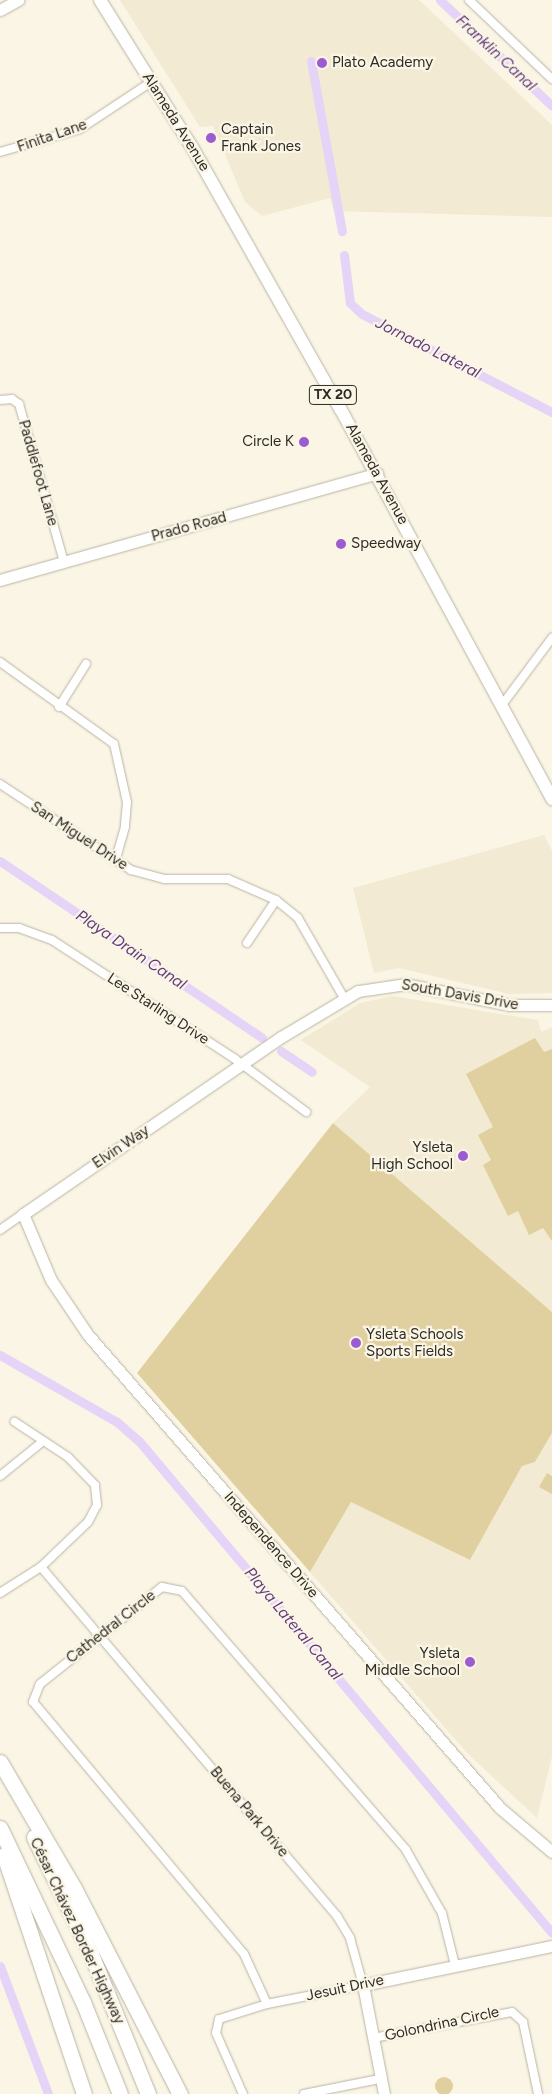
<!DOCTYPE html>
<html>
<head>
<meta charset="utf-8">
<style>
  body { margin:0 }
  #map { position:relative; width:552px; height:2094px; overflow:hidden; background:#faf5e4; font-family:Figtree,sans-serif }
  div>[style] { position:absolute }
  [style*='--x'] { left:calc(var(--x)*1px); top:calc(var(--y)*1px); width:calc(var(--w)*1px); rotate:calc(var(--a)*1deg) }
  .built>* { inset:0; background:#f2ead2 }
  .green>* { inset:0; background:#e1d09f }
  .round { border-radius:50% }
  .canal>* { height:9px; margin:-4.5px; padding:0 4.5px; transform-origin:4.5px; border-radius:4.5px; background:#e6d4f8 }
  .roads { filter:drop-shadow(0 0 1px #b9b4a4) drop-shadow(0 0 1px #b9b4a4) }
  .street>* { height:8px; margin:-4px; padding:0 4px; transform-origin:4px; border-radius:4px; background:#fff }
  .secondary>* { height:11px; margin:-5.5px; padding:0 5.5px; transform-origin:5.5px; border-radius:5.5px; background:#fff }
  .primary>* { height:12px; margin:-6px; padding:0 6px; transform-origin:6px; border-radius:6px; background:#fff }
  .highway>* { height:15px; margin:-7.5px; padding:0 7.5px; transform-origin:7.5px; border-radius:7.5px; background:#fff }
  .dots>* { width:14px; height:14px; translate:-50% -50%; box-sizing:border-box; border:2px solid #faf5e4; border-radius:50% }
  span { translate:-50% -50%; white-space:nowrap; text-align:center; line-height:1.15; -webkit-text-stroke:4.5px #faf5e4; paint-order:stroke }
  .shield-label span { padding:1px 4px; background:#faf5e4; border:1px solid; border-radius:4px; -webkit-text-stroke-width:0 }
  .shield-label { font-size:14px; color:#2d2b25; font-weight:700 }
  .poi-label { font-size:15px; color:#2d2b25 }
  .left { translate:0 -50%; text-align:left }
  .right { translate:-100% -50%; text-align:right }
  .street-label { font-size:15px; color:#2d2b25 }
  .water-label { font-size:16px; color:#623a80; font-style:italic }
</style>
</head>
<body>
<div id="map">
  <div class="built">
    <div style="clip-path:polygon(120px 0,419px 0,552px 125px,552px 217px,334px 211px,330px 198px,262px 216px,245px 202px,213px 126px,200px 127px)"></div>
    <div style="clip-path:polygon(544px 835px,552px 851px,552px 993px,509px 994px,399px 968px,374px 973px,353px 888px)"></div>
    <div style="clip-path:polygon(392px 996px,538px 1020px,541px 1032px,552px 1027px,552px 1312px,333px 1123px,370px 1087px,301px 1040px,360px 1003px)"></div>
    <div style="clip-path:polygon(552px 1433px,552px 1756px,537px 1818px,466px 1752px,310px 1572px,351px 1502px,470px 1560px,522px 1466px,535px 1462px)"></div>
  </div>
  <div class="green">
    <div style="clip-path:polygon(535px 1038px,544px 1052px,552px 1049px,552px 1241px,543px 1228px,529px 1235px,518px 1211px,508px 1216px,483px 1165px,491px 1160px,478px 1135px,493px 1127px,466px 1074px)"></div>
    <div style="clip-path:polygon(333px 1123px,552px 1312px,552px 1433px,535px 1462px,522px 1466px,470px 1560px,351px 1502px,310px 1572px,137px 1373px)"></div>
    <div style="clip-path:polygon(547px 1473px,552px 1476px,552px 1494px,539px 1487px)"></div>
    <div class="round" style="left:435px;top:2077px;width:18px;height:18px"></div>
  </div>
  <div class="canal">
    <div style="--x:440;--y:0;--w:154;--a:43.4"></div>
    <div style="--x:311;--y:61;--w:173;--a:79.7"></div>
    <div style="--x:344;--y:255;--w:48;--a:82.9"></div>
    <div style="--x:350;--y:303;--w:16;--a:43"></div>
    <div style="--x:362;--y:314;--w:214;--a:27.3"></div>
    <div style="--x:0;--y:861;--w:316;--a:34"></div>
    <div style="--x:281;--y:1051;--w:37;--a:34"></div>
    <div style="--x:0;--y:1355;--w:135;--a:29.8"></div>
    <div style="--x:117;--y:1422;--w:29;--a:41"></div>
    <div style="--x:139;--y:1441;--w:642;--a:49.99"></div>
    <div style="--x:0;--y:1966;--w:137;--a:69.4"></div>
  </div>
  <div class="roads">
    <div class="street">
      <div style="--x:469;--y:0;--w:115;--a:43.6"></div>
      <div style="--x:0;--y:152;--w:83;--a:-16"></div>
      <div style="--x:80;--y:129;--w:85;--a:-33.5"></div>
      <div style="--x:0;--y:400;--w:12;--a:-5"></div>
      <div style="--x:12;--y:399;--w:9;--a:36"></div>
      <div style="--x:19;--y:404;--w:164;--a:74.1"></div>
      <div style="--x:0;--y:662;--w:140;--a:35.7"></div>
      <div style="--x:114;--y:744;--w:59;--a:77.4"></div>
      <div style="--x:127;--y:802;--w:25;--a:95"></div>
      <div style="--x:125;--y:827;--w:35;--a:106"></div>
      <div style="--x:502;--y:705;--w:84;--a:-53.3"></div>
      <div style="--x:59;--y:707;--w:51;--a:-57.9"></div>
      <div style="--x:0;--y:784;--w:157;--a:33.3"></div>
      <div style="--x:131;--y:870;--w:35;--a:15"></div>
      <div style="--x:165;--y:879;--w:63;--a:0"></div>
      <div style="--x:228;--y:879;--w:52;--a:23.6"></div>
      <div style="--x:276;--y:900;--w:28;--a:39"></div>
      <div style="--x:298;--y:918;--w:92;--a:60.1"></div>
      <div style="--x:0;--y:928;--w:19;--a:0"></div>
      <div style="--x:19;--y:928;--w:35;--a:20"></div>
      <div style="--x:52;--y:940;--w:218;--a:33"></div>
      <div style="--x:235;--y:1059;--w:89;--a:36.7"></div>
      <div style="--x:247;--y:943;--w:52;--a:-56"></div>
      <div style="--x:0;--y:1230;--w:28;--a:-35"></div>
      <div style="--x:0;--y:1476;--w:54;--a:-39"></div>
      <div style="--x:41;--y:1567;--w:458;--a:49.7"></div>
      <div style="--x:337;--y:1916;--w:26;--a:59"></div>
      <div style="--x:350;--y:1938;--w:49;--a:74.5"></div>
      <div style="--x:363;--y:1985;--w:98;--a:168.8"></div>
      <div style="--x:267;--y:2004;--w:50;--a:162.6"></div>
      <div style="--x:219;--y:2019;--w:14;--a:102"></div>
      <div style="--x:216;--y:2033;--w:67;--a:66.1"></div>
      <div style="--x:0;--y:1593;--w:49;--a:-32.4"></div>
      <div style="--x:41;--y:1567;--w:65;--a:-43.8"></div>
      <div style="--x:88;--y:1522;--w:19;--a:-62"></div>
      <div style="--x:97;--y:1505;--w:20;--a:-96"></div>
      <div style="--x:95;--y:1485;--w:39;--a:-134"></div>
      <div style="--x:68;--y:1457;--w:64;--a:-146.6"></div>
      <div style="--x:267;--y:2004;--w:55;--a:-114.7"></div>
      <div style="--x:244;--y:1954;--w:329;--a:-129.9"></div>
      <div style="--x:33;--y:1702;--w:19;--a:-69"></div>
      <div style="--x:40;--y:1684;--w:156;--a:-38.5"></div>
      <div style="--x:162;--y:1587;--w:20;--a:11"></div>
      <div style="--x:182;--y:1591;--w:342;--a:49.1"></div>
      <div style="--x:406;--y:1850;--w:73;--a:60.3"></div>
      <div style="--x:442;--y:1913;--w:54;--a:76"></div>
      <div style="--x:373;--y:2038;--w:141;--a:-10.6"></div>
      <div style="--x:512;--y:2012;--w:15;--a:42"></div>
      <div style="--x:523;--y:2022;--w:74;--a:78.2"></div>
      <div style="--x:304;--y:2094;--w:77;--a:-11.2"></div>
    </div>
    <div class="secondary">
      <div style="--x:0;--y:10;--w:21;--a:-29"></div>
      <div style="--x:0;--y:580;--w:392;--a:-15.8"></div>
      <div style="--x:552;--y:1005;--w:42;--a:180"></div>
      <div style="--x:510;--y:1005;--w:106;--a:-168.6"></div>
      <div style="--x:406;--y:984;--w:49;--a:171.7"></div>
      <div style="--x:358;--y:991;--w:90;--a:149.1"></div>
      <div style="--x:281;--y:1037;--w:313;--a:145.5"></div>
      <div style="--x:23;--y:1214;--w:72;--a:67"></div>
      <div style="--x:51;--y:1280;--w:66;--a:56.1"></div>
      <div style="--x:88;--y:1335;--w:627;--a:48.94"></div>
      <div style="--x:500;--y:1808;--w:68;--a:40.2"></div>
      <div style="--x:384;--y:2094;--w:111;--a:-100.9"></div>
      <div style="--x:363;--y:1985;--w:193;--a:-11.7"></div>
    </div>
    <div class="primary">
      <div style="--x:100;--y:0;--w:173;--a:58"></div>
      <div style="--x:192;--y:147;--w:302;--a:60.5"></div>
      <div style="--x:341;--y:410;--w:443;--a:61.5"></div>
    </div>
    <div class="highway">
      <div style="--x:0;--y:1762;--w:146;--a:59.6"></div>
      <div style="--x:74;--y:1888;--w:232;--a:62.8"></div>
      <div style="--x:0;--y:1828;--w:193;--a:64.5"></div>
      <div style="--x:83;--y:2002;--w:99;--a:68.1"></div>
      <div style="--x:34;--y:1837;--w:130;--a:64"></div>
      <div style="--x:91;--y:1954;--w:151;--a:67.8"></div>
      <div style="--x:4;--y:1855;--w:252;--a:71.5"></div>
    </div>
  </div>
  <div class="dots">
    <div style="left:322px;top:63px;background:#9d5bd0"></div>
    <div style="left:211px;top:138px;background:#9d5bd0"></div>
    <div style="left:304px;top:442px;background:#9d5bd0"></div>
    <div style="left:341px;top:544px;background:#9d5bd0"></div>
    <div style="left:463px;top:1156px;background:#9d5bd0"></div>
    <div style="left:356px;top:1343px;background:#9d5bd0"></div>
    <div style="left:470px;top:1662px;background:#9d5bd0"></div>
  </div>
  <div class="shield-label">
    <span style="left:333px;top:395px">TX 20</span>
  </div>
  <div class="poi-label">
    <span class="left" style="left:332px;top:63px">Plato Academy</span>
    <span class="left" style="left:221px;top:138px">Captain<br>Frank Jones</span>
    <span class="right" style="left:294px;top:442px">Circle K</span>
    <span class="left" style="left:351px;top:544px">Speedway</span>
    <span class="right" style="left:453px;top:1156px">Ysleta<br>High School</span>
    <span class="left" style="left:366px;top:1343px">Ysleta Schools<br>Sports Fields</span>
    <span class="right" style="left:460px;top:1662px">Ysleta<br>Middle School</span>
  </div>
  <div class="street-label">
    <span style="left:176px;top:122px;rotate:58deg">Alameda Avenue</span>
    <span style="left:52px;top:136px;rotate:-19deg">Finita Lane</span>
    <span style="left:38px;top:473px;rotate:74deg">Paddlefoot Lane</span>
    <span style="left:377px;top:474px;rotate:61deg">Alameda Avenue</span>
    <span style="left:189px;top:527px;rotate:-15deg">Prado Road</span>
    <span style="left:79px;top:836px;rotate:33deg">San Miguel Drive</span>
    <span style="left:460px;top:995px;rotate:10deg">South Davis Drive</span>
    <span style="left:158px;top:1009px;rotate:33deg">Lee Starling Drive</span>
    <span style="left:121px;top:1147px;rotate:-34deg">Elvin Way</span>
    <span style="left:271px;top:1545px;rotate:49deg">Independence Drive</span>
    <span style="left:111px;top:1627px;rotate:-38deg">Cathedral Circle</span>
    <span style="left:249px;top:1812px;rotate:50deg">Buena Park Drive</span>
    <span style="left:77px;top:1931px;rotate:65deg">César Chávez Border Highway</span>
    <span style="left:345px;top:1988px;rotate:-12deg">Jesuit Drive</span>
    <span style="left:442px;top:2024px;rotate:-12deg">Golondrina Circle</span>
  </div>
  <div class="water-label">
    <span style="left:496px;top:53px;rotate:43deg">Franklin Canal</span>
    <span style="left:428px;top:348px;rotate:27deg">Jornado Lateral</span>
    <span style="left:131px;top:950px;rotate:34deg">Playa Drain Canal</span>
    <span style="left:293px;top:1624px;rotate:50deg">Playa Lateral Canal</span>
  </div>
</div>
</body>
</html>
